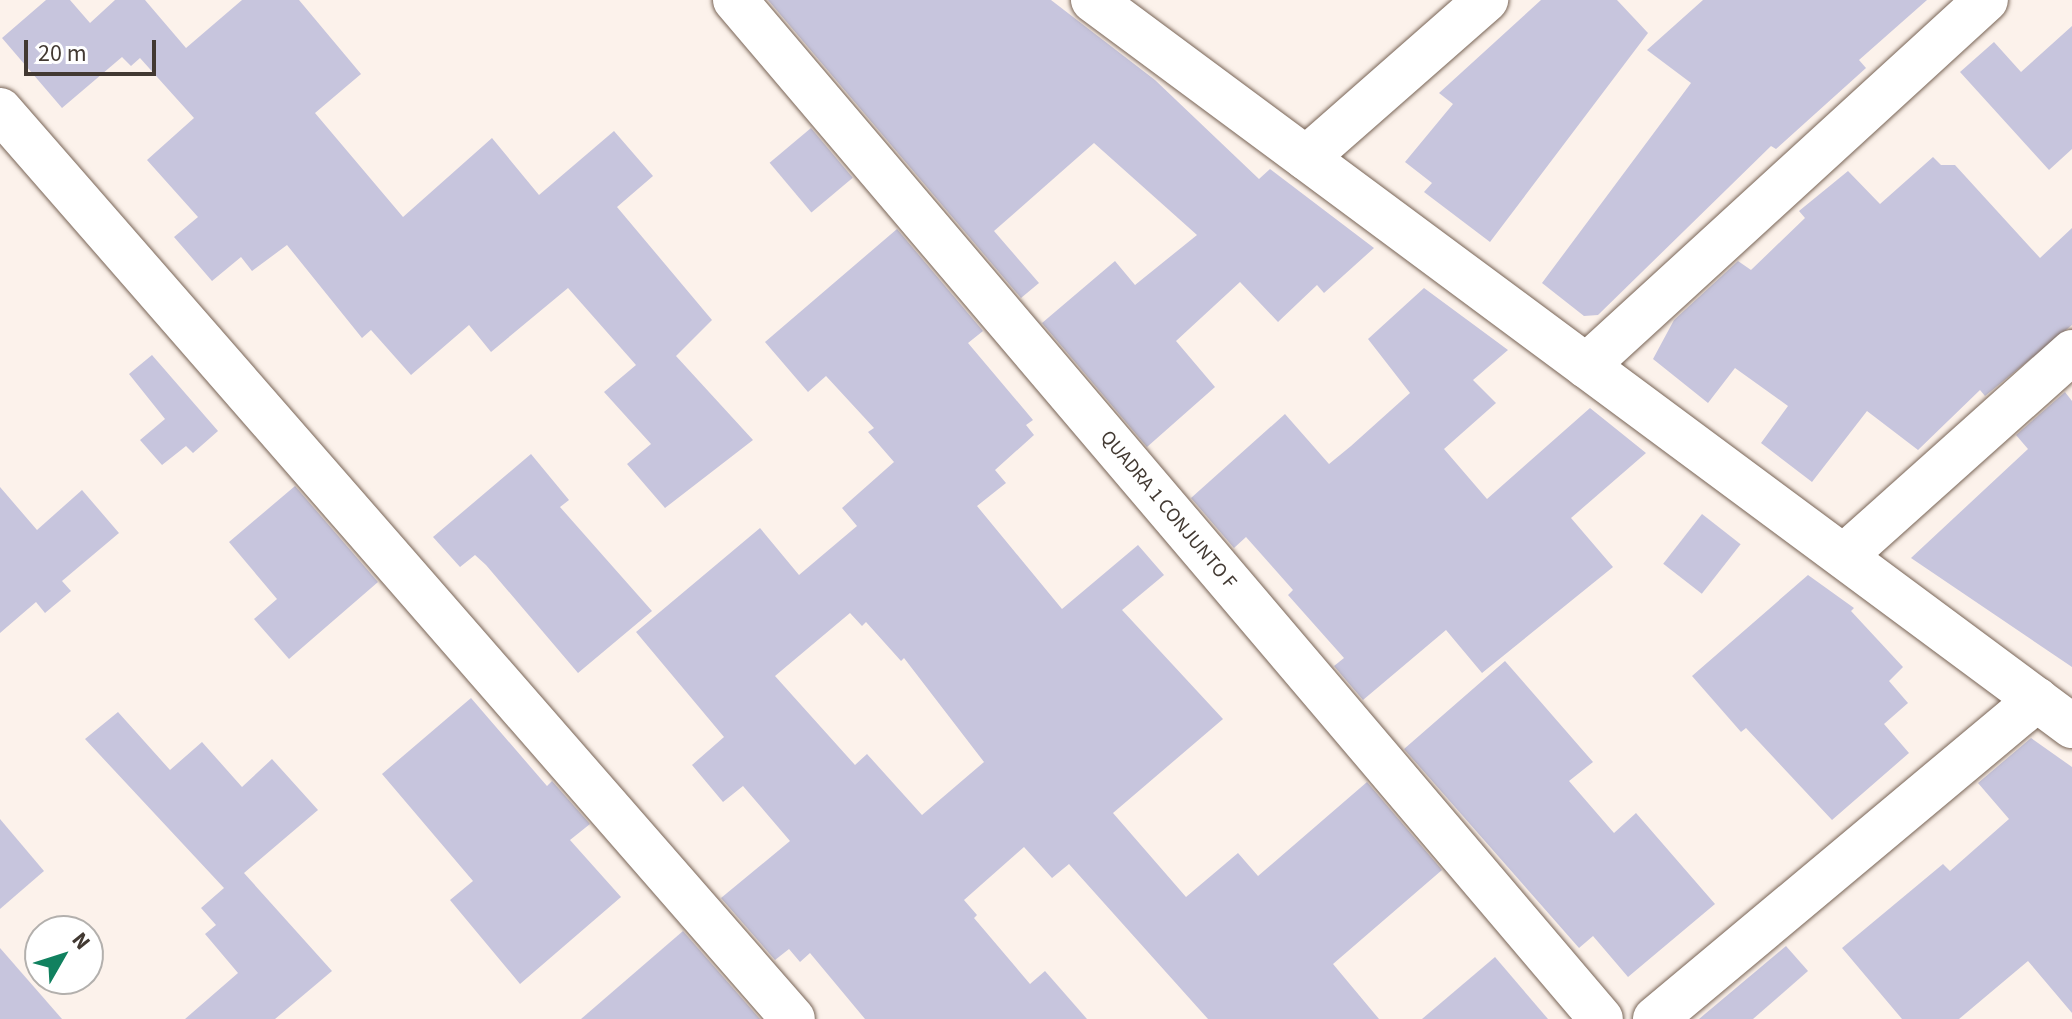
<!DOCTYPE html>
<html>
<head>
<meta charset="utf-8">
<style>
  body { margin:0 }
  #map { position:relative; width:2072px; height:1019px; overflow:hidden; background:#fcf2eb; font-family:"Source Sans 3",sans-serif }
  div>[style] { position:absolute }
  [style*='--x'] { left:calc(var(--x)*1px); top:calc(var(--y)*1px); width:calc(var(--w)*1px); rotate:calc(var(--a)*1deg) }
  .building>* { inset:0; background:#c7c5dd; transform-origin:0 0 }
  .roads { filter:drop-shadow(0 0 2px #786456) drop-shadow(0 0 2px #786456) }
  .minor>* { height:44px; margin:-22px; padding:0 22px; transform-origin:22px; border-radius:22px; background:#fff }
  span { translate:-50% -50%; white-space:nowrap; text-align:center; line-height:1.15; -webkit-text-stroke:6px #fff; paint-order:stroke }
  .street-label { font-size:20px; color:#423932 }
  .north { position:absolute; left:24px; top:915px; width:80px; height:80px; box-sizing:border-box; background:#fff; border:2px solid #b3b0ad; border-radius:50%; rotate:51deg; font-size:22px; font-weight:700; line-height:32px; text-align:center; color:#423932 }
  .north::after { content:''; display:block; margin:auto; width:28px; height:36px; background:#11815f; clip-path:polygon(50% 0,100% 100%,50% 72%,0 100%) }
  .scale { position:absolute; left:24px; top:40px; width:132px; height:36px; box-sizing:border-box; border:4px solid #423932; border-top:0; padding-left:10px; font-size:24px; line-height:28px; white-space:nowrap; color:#423932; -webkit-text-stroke:6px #fff; paint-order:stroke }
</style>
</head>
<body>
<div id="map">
  <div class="building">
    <div style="clip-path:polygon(46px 0,70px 0,90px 23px,115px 0,145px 0,186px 48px,242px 0,299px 0,361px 74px,315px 113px,403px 217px,492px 138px,539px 195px,614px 131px,653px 176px,617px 207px,712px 320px,676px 356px,753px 440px,665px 508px,627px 464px,651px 444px,604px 392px,636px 365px,568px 288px,491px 352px,469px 325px,411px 375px,371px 330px,362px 338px,287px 245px,252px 271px,241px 257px,212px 281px,174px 237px,198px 217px,147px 160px,194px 118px,140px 58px,131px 66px,122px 57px,62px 108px,2px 38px)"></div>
    <div style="clip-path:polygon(768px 0,1051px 0,1155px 80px,1259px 179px,1270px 169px,1374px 248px,1324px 293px,1317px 285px,1278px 322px,1240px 282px,1176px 341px,1215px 387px,1147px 447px,1042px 323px,1115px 261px,1135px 285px,1197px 235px,1094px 143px,994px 231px,1039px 283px,1021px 298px)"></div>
    <div style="clip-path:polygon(1541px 0,1617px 0,1648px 33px,1490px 242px,1424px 192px,1432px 183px,1405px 162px,1453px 104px,1439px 93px)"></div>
    <div style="clip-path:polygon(1703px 0,1927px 0,1859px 60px,1866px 68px,1776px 149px,1771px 146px,1598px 315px,1584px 316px,1542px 283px,1691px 83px,1647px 50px)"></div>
    <div style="clip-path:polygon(2072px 26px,2072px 149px,2049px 170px,1960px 72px,1994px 42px,2021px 72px)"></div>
    <div style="left:811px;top:128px;width:65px;height:54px;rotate:50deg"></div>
    <div style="clip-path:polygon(1933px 157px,1941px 165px,1955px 165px,2040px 258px,2072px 228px,2072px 325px,1985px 396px,1980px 390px,1918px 450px,1867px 411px,1812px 482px,1761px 443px,1788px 406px,1735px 368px,1708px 403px,1653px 359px,1674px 320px,1738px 261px,1751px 270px,1805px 218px,1799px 211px,1848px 171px,1880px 204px)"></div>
    <div style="clip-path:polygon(evenodd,897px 229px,983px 331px,968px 343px,1033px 420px,1026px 425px,1034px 435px,995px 470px,1006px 483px,977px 506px,1062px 609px,1138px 545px,1164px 575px,1122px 610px,1223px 719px,1113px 813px,1186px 897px,1238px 853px,1258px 876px,1367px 782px,1442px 870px,1333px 964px,1379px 1019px,1208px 1019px,1069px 864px,1052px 878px,1024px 847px,964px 900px,977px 915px,974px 918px,1030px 984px,1045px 971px,1087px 1019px,865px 1019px,810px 953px,800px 962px,789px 949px,775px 960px,721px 898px,790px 841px,743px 786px,723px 802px,692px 765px,724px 737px,636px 632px,760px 528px,799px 575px,857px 526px,842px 508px,894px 462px,868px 432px,874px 428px,826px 376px,808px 392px,765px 342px,897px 229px,850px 613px,862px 626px,866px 622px,901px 661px,904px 658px,984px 762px,922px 815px,867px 754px,855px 765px,775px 676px,850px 613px)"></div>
    <div style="clip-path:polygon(1424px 288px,1508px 350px,1473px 380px,1496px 403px,1444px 449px,1487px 499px,1590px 408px,1646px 453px,1571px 518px,1613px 567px,1482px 673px,1446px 630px,1363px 700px,1334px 666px,1344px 658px,1288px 595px,1293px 590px,1246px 537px,1234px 548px,1191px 498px,1285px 414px,1329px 464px,1351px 446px,1410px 393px,1368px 339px)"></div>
    <div style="clip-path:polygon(152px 355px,218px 431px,193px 453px,186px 446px,162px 465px,140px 440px,165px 419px,129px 374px)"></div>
    <div style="clip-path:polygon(2065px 392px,2072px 401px,2072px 667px,1911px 558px,2028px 449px,2016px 435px)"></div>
    <div style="clip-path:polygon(531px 454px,569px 500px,560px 507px,652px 611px,578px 673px,486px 565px,475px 555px,460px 567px,433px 537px)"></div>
    <div style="clip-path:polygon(295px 486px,378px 582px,289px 659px,254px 619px,277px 599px,229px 542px)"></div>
    <div style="clip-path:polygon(0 487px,37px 530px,82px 490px,119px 533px,62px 581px,71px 591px,45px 613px,36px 602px,0 633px)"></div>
    <div style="left:1702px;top:514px;width:49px;height:63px;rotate:38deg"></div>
    <div style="clip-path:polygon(1808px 575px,1854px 608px,1851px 611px,1903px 667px,1889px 681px,1908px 703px,1884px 724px,1909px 753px,1832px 820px,1746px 728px,1741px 732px,1692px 676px)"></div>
    <div style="clip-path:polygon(1505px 661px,1593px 762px,1569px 781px,1614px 833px,1636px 813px,1715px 904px,1628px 977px,1593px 936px,1579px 948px,1404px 749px)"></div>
    <div style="clip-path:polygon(471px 698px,547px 786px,552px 781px,590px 824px,570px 840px,621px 897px,520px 984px,450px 900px,473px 881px,382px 774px)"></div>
    <div style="clip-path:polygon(118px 712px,170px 770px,202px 742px,242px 787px,272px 759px,318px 810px,244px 873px,332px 971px,275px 1019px,185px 1019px,238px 973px,205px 934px,216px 925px,201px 908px,224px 888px,85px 739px)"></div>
    <div style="clip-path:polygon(2031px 738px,2072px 767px,2072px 1013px,2028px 961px,1959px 1019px,1902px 1019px,1842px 948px,1943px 864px,1950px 871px,2009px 819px,1978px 783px)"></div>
    <div style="clip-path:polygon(0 819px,44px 871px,0 909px)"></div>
    <div style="clip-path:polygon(683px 931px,760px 1019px,581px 1019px)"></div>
    <div style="clip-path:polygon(1786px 946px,1808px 971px,1753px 1019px,1699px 1019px)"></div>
    <div style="clip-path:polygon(0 948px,62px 1019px,0 1019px)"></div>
    <div style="clip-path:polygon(1495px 957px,1548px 1019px,1422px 1019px)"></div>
  </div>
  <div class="roads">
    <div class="minor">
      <div style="--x:735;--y:0;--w:1337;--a:49.64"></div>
      <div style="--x:1093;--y:0;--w:1219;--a:36.56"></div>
      <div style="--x:0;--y:110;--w:1206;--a:48.9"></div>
      <div style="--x:1306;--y:158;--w:240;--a:-41.3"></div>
      <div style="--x:1586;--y:366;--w:542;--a:-42.46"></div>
      <div style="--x:1844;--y:556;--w:306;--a:-41.8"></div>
      <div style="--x:1655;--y:1019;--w:498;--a:-39.9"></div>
    </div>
  </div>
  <div class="street-label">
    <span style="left:1168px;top:510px;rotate:50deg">QUADRA 1 CONJUNTO F</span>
  </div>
  <div class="north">N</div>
  <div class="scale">20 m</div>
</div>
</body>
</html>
